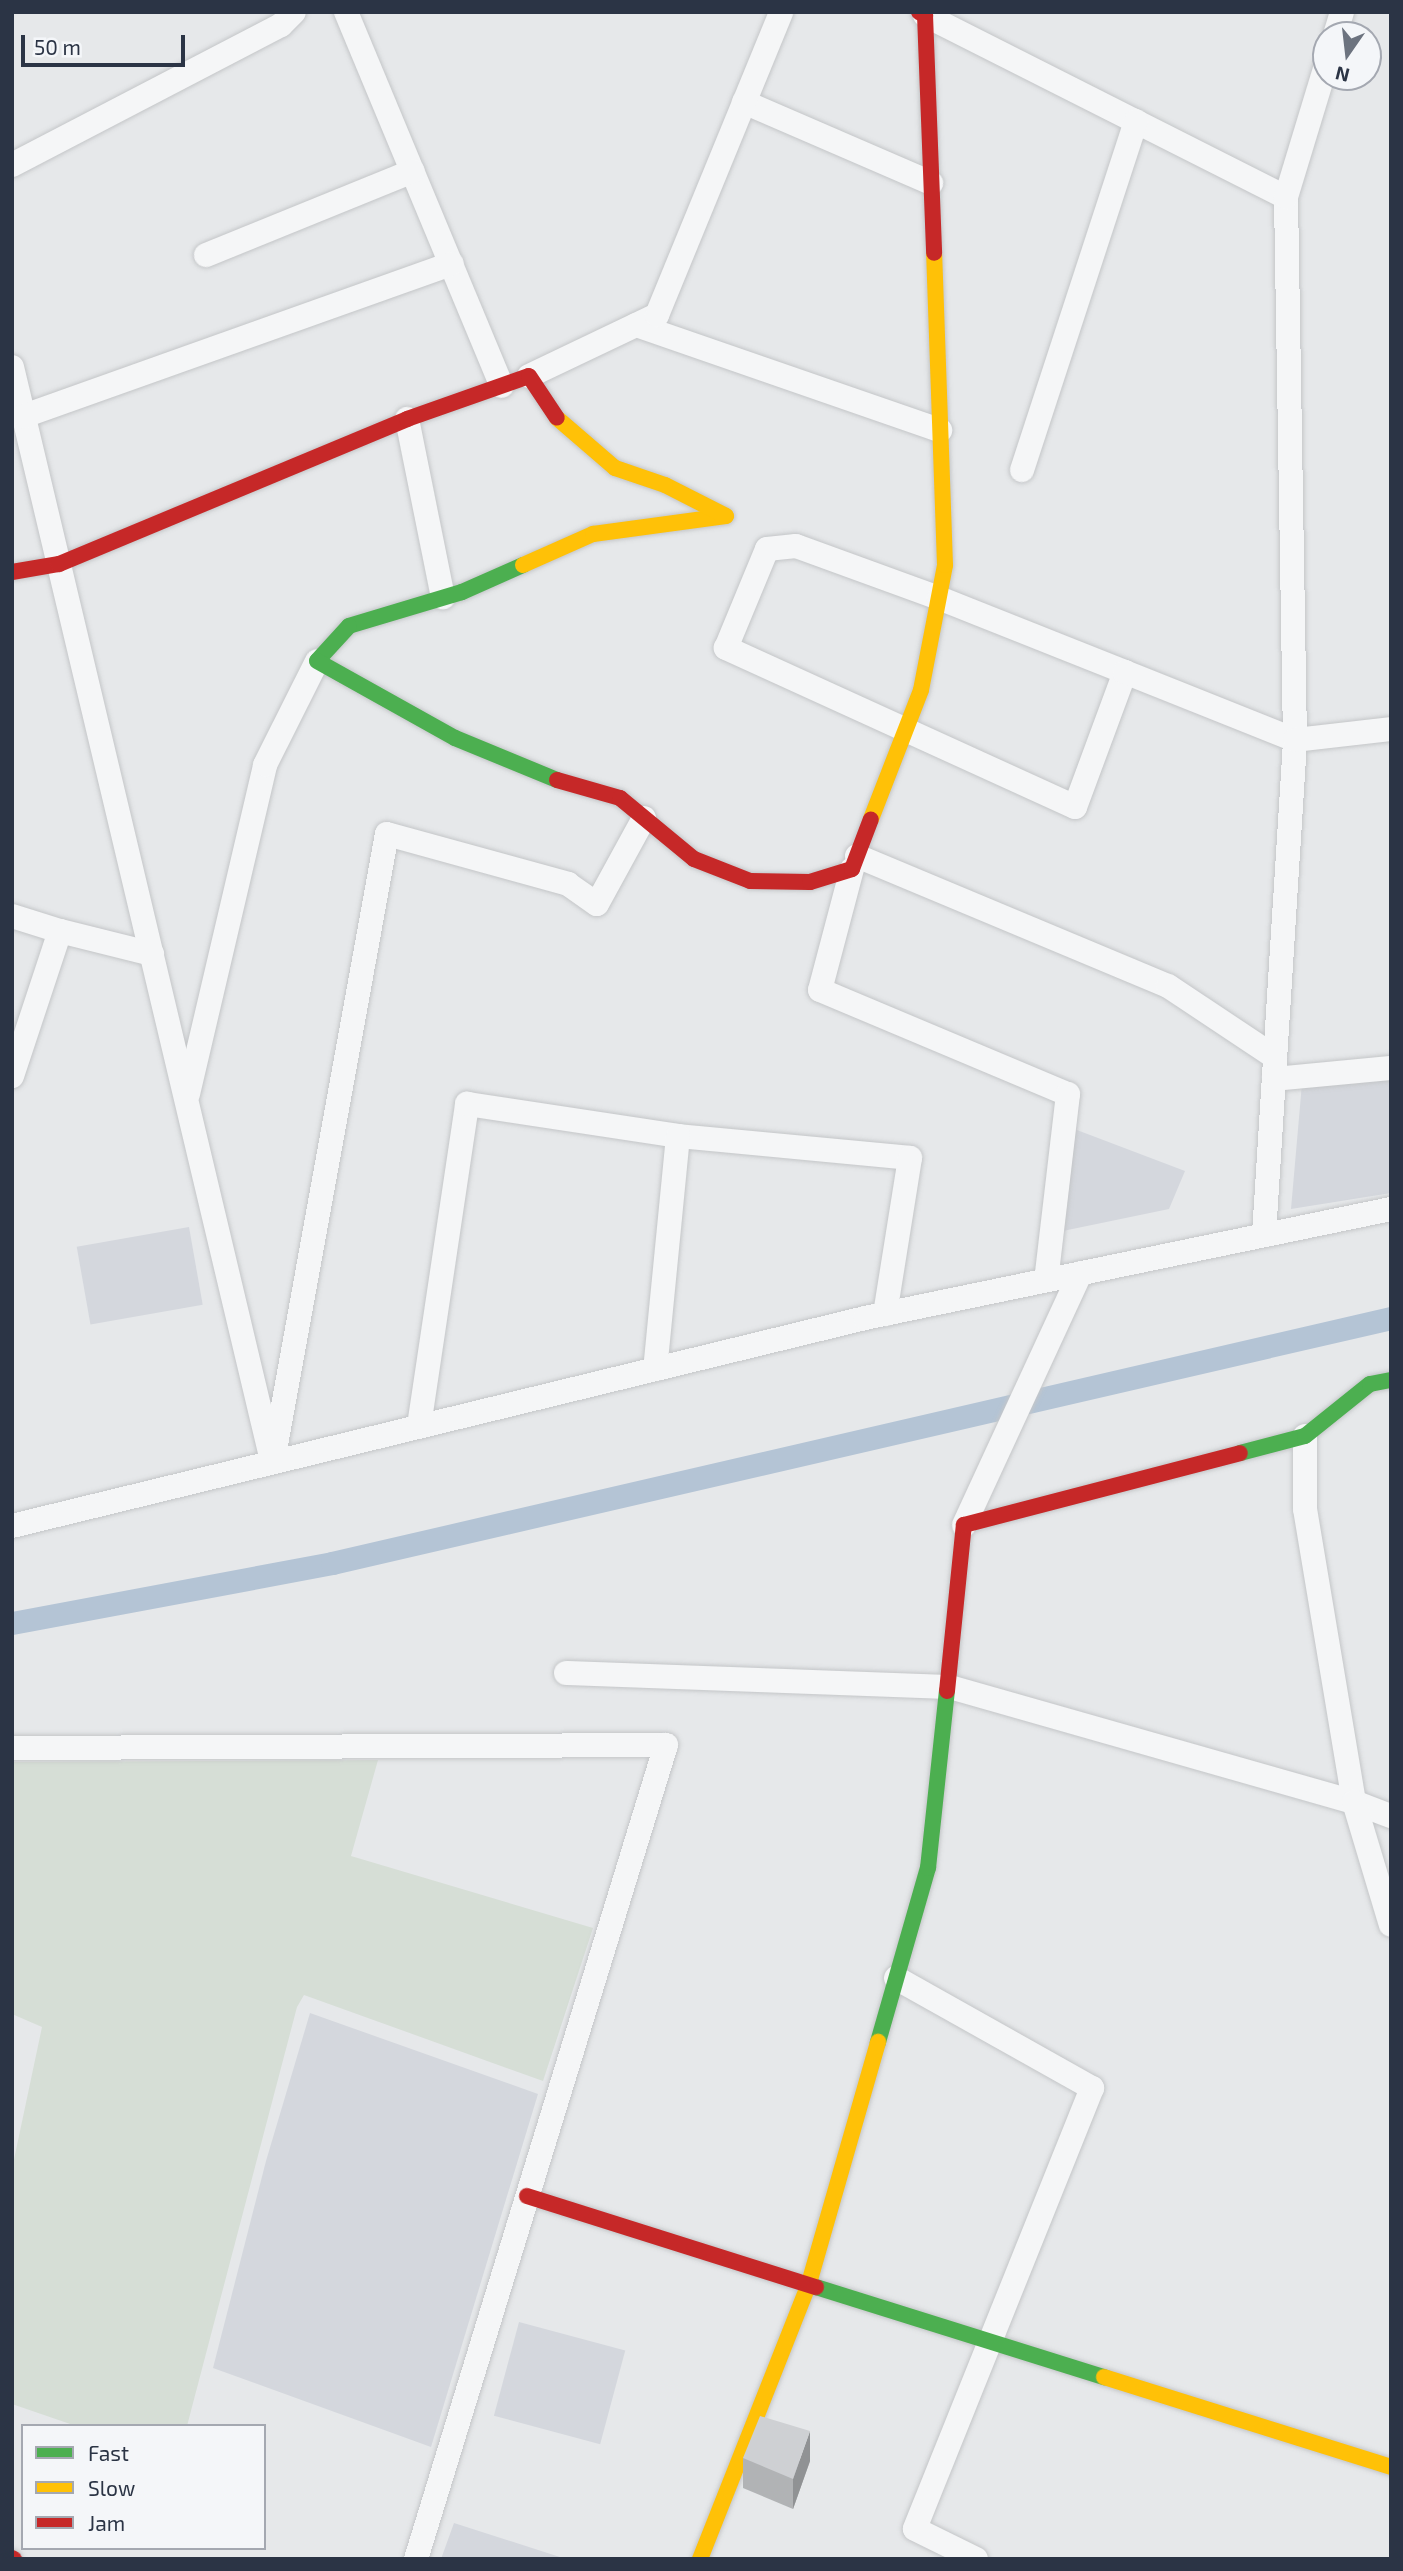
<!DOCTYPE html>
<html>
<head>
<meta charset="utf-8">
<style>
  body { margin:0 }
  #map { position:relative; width:1403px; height:2571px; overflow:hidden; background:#e6e8ea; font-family:"Exo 2",sans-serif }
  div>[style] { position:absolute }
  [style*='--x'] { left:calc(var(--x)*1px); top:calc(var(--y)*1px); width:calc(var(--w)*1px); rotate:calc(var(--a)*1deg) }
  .built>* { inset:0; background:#d4d7dd; transform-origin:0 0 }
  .green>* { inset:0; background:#d6ded6 }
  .canal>* { height:23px; margin:-11.5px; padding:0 11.5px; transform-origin:11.5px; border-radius:11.5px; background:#b4c4d5 }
  .roads { filter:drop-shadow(0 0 2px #c4c6c8) drop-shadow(0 0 2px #c4c6c8) }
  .street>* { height:24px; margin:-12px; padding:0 12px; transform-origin:12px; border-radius:12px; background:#f5f6f7 }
  .fast>* { height:16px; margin:-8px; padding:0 8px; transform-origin:8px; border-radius:8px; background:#4caf50 }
  .slow>* { height:16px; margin:-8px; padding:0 8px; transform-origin:8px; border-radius:8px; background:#ffc107 }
  .jam>* { height:16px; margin:-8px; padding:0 8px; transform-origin:8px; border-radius:8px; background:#c62828 }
  .wall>* { inset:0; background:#b1b3b5 }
  .shaded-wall>* { inset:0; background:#909294 }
  .building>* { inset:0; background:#ced0d3 }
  span { translate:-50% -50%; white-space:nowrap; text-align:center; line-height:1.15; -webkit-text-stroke:5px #f4f6f9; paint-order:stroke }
  .frame { position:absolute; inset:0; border:14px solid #2b3445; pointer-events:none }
  .legend { position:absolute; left:21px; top:2424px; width:245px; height:126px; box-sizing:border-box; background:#f4f6f9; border:2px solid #a4a8b1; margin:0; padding:9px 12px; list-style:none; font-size:21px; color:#2b3445 }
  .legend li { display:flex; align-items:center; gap:14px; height:35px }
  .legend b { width:35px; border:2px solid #a4a8b1 }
  .north { position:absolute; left:1312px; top:21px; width:70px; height:70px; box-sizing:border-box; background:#f4f6f9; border:2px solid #a4a8b1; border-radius:50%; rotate:194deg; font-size:19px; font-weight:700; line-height:28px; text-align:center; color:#2b3445 }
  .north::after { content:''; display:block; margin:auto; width:24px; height:32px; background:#6c737f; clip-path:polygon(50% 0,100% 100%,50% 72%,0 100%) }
  .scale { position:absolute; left:21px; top:35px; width:164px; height:32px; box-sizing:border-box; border:4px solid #2b3445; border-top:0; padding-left:9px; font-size:21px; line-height:24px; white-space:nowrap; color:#2b3445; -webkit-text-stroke:5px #f4f6f9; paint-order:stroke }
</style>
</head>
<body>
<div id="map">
  <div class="built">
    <div style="clip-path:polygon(1391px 1065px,1391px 1193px,1291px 1209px,1303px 1072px)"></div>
    <div style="clip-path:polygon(1069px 1127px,1185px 1171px,1169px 1209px,1058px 1232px)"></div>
    <div style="left:189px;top:1227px;width:79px;height:114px;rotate:80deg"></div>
    <div style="clip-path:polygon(310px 2013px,538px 2094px,431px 2447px,213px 2368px,266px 2161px)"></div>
    <div style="left:519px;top:2322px;width:110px;height:97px;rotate:15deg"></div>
    <div style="clip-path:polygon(454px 2523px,566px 2559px,441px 2559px)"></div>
  </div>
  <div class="green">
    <div style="clip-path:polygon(378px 1760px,351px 1856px,593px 1928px,543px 2081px,304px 1995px,297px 2007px,187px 2426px,76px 2426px,12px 2404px,12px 2169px,42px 2027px,12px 2014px,12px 1762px)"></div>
  </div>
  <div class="canal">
    <div style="--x:12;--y:1623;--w:326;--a:-10.6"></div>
    <div style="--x:332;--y:1563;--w:1087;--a:-13.03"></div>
  </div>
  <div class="roads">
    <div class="street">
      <div style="--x:346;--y:12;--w:405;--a:67.4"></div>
      <div style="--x:925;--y:15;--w:404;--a:26.8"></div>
      <div style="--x:1335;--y:35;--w:24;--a:-73"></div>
      <div style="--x:744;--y:102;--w:204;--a:23.4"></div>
      <div style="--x:12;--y:165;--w:303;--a:-27.5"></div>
      <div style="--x:281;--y:25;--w:18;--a:-45"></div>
      <div style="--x:206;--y:255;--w:223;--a:-22.1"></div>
      <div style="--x:636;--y:325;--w:322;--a:19.1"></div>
      <div style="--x:12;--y:367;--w:1124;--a:76.63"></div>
      <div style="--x:529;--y:376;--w:142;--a:-25.5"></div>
      <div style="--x:657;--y:315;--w:327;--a:-67.7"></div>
      <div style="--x:24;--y:416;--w:454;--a:-19.6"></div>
      <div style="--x:407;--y:419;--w:182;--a:78.6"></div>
      <div style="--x:1022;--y:470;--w:367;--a:-71.9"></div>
      <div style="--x:1125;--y:672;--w:144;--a:110.3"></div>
      <div style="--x:1075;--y:807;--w:384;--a:-155.5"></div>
      <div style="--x:726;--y:648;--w:107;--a:-67.5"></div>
      <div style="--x:767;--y:549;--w:29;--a:-6"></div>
      <div style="--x:796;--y:546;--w:152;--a:20"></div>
      <div style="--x:939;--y:598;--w:200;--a:21.7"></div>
      <div style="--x:1125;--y:672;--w:183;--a:21.8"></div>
      <div style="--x:1295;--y:740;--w:543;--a:-90.95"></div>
      <div style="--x:1286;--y:197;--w:138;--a:-73.1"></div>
      <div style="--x:857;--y:856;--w:337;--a:22.7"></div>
      <div style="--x:1168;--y:986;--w:128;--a:33.6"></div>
      <div style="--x:852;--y:869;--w:125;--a:104.8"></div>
      <div style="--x:820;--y:990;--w:269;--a:22.8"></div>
      <div style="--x:1068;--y:1094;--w:187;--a:96.7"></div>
      <div style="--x:12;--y:916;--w:50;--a:17.4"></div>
      <div style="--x:60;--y:931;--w:153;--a:108.3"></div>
      <div style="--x:60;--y:931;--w:95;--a:14"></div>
      <div style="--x:1274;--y:1079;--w:118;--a:-5.4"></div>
      <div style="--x:188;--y:1094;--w:338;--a:-76.8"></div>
      <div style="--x:265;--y:765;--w:116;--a:-63.4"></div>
      <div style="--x:678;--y:1136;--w:233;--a:5.4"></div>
      <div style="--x:910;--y:1158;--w:158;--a:99.1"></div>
      <div style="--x:1264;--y:1235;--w:496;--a:-86.4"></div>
      <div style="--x:1295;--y:740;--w:97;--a:-6.5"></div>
      <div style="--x:419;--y:1426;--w:326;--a:-81.5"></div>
      <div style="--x:467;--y:1104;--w:213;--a:8.6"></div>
      <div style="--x:678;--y:1136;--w:234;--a:95.6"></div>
      <div style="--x:1305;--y:1436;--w:73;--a:90"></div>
      <div style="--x:1305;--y:1509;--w:297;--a:80.5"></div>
      <div style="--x:1354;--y:1802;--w:40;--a:21"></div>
      <div style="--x:275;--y:1450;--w:626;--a:-79.7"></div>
      <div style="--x:387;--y:834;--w:188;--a:15.4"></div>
      <div style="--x:568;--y:884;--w:35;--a:35"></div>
      <div style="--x:597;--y:904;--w:98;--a:-61.3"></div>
      <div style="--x:964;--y:1525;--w:277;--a:-65.2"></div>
      <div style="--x:12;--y:1526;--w:878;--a:-13.7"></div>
      <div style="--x:865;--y:1318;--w:537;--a:-11.71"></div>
      <div style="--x:566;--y:1673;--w:384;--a:2.1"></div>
      <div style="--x:950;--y:1687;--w:420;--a:15.9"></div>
      <div style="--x:1354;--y:1802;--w:128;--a:73.3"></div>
      <div style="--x:12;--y:1748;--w:654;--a:-0.26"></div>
      <div style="--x:666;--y:1745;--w:852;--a:107.07"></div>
      <div style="--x:896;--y:1978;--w:225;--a:29.3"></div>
      <div style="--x:1092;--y:2088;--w:475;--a:111.9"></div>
      <div style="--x:915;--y:2529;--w:68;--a:26.2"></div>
    </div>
    <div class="fast">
      <div style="--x:523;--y:565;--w:67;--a:156.1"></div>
      <div style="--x:462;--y:592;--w:118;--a:163.3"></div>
      <div style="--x:349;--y:626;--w:47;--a:132.4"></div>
      <div style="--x:317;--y:661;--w:158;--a:29.2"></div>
      <div style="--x:455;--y:738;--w:110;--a:22.4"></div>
      <div style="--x:1240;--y:1453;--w:67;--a:-14.7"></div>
      <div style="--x:1305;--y:1436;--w:83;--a:-38.7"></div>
      <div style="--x:1370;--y:1384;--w:21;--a:-11"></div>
      <div style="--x:878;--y:2042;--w:181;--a:-74"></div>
      <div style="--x:928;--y:1868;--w:178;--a:-83.9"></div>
      <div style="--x:816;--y:2287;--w:302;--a:17.4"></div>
    </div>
    <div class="slow">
      <div style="--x:523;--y:565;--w:77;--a:-23.9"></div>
      <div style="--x:593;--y:534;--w:134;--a:-7.7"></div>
      <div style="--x:726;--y:516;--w:68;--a:-153.1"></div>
      <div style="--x:665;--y:485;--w:53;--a:-161.2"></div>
      <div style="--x:615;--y:468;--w:77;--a:-139.2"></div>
      <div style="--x:871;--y:819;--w:138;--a:-68.8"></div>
      <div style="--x:921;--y:690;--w:127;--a:-79.1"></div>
      <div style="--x:945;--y:565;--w:312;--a:-92"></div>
      <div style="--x:1104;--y:2377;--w:301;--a:17.4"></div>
      <div style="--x:700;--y:2559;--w:297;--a:-68.4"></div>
      <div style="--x:809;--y:2283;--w:251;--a:-74"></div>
    </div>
    <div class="jam">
      <div style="--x:919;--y:12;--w:7;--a:27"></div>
      <div style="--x:925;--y:15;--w:238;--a:87.8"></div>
      <div style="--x:12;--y:572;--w:48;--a:-9.7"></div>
      <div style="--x:59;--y:564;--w:377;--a:-22.6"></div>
      <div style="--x:407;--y:419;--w:129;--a:-19.4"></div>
      <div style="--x:529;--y:376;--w:50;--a:56.3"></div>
      <div style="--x:557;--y:780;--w:66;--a:15.9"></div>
      <div style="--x:620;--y:798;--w:96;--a:39.5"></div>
      <div style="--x:694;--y:859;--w:60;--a:21.4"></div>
      <div style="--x:750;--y:881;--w:60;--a:1"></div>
      <div style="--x:810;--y:882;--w:44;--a:-17.2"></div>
      <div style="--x:852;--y:869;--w:53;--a:-69.2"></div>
      <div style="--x:947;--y:1691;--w:167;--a:-84.2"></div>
      <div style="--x:964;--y:1525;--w:285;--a:-14.6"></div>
      <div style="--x:527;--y:2196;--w:303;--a:17.5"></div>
      <div style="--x:12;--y:2558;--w:2;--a:27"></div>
    </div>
  </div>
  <div class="wall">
    <div style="clip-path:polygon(743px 2458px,810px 2461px,793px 2509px,743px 2488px)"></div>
  </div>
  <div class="shaded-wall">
    <div style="clip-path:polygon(810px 2431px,810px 2461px,793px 2509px,793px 2479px)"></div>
  </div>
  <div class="building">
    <div style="clip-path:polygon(760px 2416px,810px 2431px,793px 2479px,743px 2458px)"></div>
  </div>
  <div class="frame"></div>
  <ul class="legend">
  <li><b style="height:9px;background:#4caf50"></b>Fast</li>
  <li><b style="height:9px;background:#ffc107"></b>Slow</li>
  <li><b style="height:9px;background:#c62828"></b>Jam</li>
  </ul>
  <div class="north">N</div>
  <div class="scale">50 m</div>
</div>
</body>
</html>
